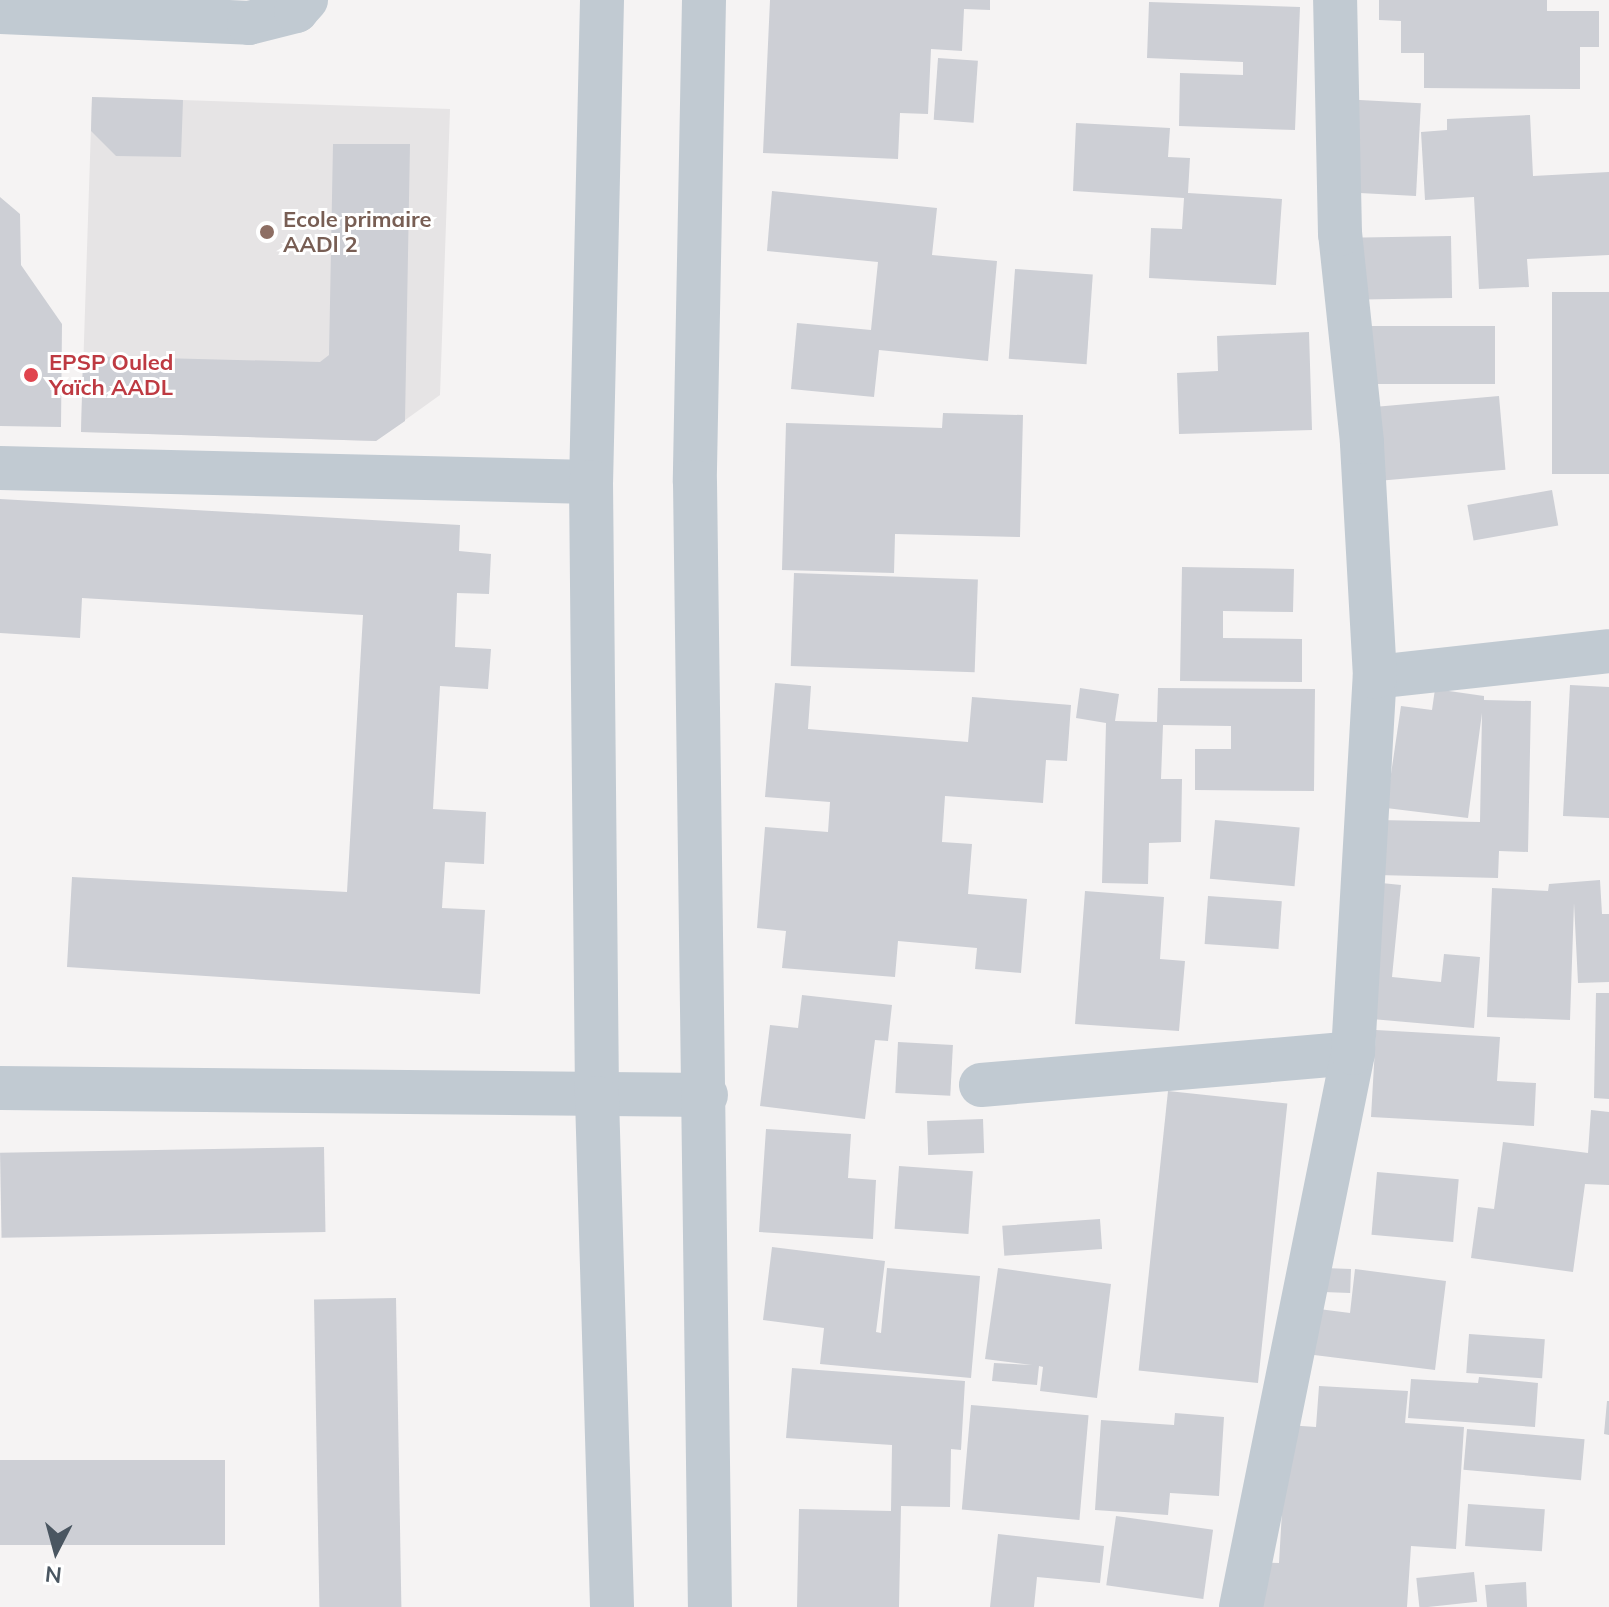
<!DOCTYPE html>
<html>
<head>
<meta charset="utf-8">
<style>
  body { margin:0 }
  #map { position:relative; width:1609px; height:1607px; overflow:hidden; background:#f5f3f3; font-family:Mulish,sans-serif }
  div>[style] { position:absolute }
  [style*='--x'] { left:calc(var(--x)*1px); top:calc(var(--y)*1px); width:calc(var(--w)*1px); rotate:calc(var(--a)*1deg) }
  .education>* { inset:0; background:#e6e4e5 }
  .building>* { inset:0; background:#cdcfd5; transform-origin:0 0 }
  .minor>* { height:44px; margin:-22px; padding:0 22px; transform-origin:22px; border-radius:22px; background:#c1cad2 }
  .tertiary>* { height:44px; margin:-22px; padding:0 22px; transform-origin:22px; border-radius:22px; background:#c1cad2 }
  .dots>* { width:22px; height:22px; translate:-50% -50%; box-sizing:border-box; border:4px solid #fff; border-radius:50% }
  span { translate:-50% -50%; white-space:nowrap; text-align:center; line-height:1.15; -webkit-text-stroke:6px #fff; paint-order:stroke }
  .education-label { font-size:22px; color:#785e54; font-weight:700 }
  .left { translate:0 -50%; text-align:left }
  .health-label { font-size:22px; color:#be3a42; font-weight:700 }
  .north { position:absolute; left:16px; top:1511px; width:80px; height:80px; -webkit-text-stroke:6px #fff; paint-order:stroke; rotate:186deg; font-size:22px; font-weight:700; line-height:32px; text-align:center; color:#4a5661 }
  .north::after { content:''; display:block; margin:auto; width:28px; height:36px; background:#4a5661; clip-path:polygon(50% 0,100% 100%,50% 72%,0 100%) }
</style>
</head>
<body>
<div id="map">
  <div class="education">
    <div style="clip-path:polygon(92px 97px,450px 109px,440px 395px,376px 441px,81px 432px)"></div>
  </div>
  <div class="building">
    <div style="clip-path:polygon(770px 0,990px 0,990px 10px,964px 9px,962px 51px,931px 49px,928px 114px,900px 113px,898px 159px,763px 153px)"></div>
    <div style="clip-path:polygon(1379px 0,1547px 0,1547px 11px,1599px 11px,1599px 47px,1580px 47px,1580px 89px,1424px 88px,1424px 53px,1401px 53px,1401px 21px,1379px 20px)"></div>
    <div style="clip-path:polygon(1149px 2px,1300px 7px,1295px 130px,1179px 126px,1180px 73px,1243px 75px,1243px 62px,1147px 58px)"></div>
    <div style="left:938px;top:58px;width:40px;height:62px;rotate:4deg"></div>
    <div style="clip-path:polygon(92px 97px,183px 100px,181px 157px,116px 156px,91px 131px)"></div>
    <div style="left:1341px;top:99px;width:80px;height:93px;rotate:3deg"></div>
    <div style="clip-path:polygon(1530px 115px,1533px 176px,1609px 172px,1609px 255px,1527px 259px,1529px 287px,1479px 289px,1474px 197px,1425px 200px,1421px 132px,1447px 130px,1447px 119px)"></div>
    <div style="clip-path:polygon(1076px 123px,1170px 128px,1168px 157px,1190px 158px,1188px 193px,1282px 199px,1276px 285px,1149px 278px,1151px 228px,1182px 229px,1184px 198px,1073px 191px)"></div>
    <div style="clip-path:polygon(333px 144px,410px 144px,405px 421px,376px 441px,81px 432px,83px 356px,320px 362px,329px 355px)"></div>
    <div style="clip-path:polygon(772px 191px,937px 208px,932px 255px,997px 261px,988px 361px,879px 350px,874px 397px,791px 389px,797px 323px,871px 330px,878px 262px,767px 251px)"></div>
    <div style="clip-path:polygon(0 197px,20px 214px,21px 265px,62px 324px,61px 427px,0 426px)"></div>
    <div style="left:1451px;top:236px;width:62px;height:103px;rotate:89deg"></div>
    <div style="left:1015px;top:269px;width:78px;height:90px;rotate:4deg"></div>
    <div style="left:1609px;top:292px;width:182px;height:57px;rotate:90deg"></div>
    <div style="left:1495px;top:326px;width:58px;height:138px;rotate:90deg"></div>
    <div style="clip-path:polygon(1309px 332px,1312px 430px,1179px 434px,1177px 373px,1218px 371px,1217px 336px)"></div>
    <div style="left:1499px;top:396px;width:74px;height:140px;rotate:85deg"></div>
    <div style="clip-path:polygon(943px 413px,1023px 415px,1020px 537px,895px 534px,894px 573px,782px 570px,786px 423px,942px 428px)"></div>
    <div style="left:1552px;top:490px;width:36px;height:86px;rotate:80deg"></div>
    <div style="clip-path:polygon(0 499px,460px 525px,459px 551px,491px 554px,489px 594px,457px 593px,455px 647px,491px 649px,488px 689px,440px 686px,433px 809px,486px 812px,484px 864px,445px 862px,442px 908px,485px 910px,480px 994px,67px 967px,72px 877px,347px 892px,363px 615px,82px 598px,80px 638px,0 633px)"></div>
    <div style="clip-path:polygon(1182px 567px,1294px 569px,1293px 612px,1223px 611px,1223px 638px,1302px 639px,1302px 682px,1180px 681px)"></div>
    <div style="left:794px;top:573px;width:184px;height:93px;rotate:2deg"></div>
    <div style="clip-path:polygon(775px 683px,811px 686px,808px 729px,968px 742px,972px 697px,1071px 705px,1067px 761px,1046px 760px,1043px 803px,945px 796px,942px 842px,972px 844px,968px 894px,1027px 899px,1021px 973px,975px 969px,977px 948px,898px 941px,895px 977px,782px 968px,786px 931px,757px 928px,765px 827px,828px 832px,830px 802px,765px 797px)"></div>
    <div style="clip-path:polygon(1570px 685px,1609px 687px,1609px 818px,1563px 816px)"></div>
    <div style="clip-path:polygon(1080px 688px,1119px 694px,1115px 721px,1157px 722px,1158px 688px,1315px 689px,1314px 791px,1195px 790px,1195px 749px,1231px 749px,1231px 726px,1163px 725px,1161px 779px,1182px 779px,1181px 842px,1149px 843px,1148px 884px,1102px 883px,1106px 723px,1076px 718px)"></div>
    <div style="clip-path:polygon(1435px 689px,1484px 696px,1484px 700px,1531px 701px,1528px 852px,1499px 851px,1498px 878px,1377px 875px,1378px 820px,1480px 822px,1482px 713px,1468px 818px,1386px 808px,1401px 706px,1432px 710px)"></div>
    <div style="left:1215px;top:820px;width:85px;height:59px;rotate:5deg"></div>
    <div style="clip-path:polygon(1600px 880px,1602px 914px,1609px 914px,1609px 982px,1578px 983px,1574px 903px,1570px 1020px,1487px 1017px,1492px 888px,1548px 891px,1549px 884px)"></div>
    <div style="clip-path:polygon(1362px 881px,1401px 885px,1392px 977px,1441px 982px,1444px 954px,1480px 957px,1474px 1028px,1349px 1017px)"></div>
    <div style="clip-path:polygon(1085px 891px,1164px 897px,1160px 959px,1185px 961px,1179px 1031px,1075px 1024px)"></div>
    <div style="left:1208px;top:896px;width:74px;height:48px;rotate:4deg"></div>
    <div style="clip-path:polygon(1596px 993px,1609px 993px,1609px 1099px,1594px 1098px)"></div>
    <div style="clip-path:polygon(802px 995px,892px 1005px,888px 1041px,875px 1040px,865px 1119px,760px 1106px,770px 1025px,798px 1028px)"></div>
    <div style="clip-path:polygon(1376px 1030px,1500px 1037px,1497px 1081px,1536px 1083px,1534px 1126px,1371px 1117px)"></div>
    <div style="left:898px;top:1042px;width:55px;height:51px;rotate:3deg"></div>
    <div style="left:1168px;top:1091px;width:120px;height:281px;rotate:6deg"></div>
    <div style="clip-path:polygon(1591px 1110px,1609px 1112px,1609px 1185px,1585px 1184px,1573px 1272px,1471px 1258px,1478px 1207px,1494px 1209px,1503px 1142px,1588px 1153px)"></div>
    <div style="left:983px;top:1119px;width:34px;height:56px;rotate:88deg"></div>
    <div style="clip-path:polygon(766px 1129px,851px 1134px,848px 1178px,876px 1180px,873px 1239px,759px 1232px)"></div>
    <div style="left:324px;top:1147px;width:85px;height:324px;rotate:89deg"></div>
    <div style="left:899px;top:1166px;width:74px;height:63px;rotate:4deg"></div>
    <div style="left:1377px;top:1172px;width:82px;height:63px;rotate:5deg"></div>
    <div style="left:1100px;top:1219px;width:30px;height:98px;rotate:86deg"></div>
    <div style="clip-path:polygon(772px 1247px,885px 1261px,876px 1332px,881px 1333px,887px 1268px,980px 1276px,971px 1378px,820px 1364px,824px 1328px,763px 1320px)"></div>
    <div style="clip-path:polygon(998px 1268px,1111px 1284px,1097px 1398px,1040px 1391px,1043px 1367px,1039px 1366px,1037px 1385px,992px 1381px,994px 1363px,1032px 1365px,985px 1359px)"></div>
    <div style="left:1324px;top:1268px;width:27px;height:24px;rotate:2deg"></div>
    <div style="clip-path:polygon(1355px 1269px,1446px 1281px,1435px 1370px,1306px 1354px,1311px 1308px,1350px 1313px)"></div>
    <div style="left:396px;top:1298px;width:309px;height:82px;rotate:89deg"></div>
    <div style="left:1469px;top:1334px;width:76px;height:39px;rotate:4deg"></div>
    <div style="clip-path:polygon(792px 1368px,965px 1381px,961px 1450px,951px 1449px,950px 1507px,901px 1506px,899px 1607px,797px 1607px,799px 1509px,891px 1511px,892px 1445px,786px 1438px)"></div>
    <div style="clip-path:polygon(1479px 1377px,1538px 1383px,1535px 1427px,1408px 1418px,1411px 1379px,1478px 1383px)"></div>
    <div style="clip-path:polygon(1319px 1386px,1408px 1391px,1405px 1423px,1464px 1427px,1456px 1549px,1411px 1546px,1407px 1607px,1252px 1607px,1255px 1562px,1279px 1563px,1287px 1425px,1316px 1427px)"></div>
    <div style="clip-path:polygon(1607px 1401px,1609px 1401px,1609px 1435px,1604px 1434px)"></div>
    <div style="left:971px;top:1405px;width:118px;height:105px;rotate:5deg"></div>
    <div style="clip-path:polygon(1175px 1413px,1224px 1417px,1219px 1496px,1170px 1493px,1168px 1515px,1095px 1510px,1101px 1420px,1174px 1425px)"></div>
    <div style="left:1467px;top:1429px;width:118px;height:41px;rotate:5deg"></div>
    <div style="left:225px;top:1460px;width:85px;height:225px;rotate:90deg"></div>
    <div style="left:1468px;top:1504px;width:77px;height:42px;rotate:4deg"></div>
    <div style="left:1116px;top:1516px;width:98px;height:70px;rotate:8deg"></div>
    <div style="clip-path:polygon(998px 1534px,1104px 1546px,1100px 1583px,1037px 1577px,1034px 1607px,990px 1607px)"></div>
    <div style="left:1474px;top:1572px;width:30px;height:58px;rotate:84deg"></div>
    <div style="clip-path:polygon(1526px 1582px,1527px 1607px,1487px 1607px,1485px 1585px)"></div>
  </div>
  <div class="minor">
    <div style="--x:0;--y:12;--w:249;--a:2.5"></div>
    <div style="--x:249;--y:23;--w:49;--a:-14.3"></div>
    <div style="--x:296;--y:11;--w:15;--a:-48"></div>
    <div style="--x:0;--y:468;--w:591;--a:1.36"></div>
    <div style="--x:1375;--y:677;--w:235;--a:-6.3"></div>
    <div style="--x:981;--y:1085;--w:373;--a:-4.9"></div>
    <div style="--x:0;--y:1088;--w:706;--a:0.57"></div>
    <div style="--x:1241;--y:1607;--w:565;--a:-78.57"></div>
    <div style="--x:1353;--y:1053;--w:377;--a:-86.7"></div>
    <div style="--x:1375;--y:677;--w:235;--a:-93.2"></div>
    <div style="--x:1362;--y:442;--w:209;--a:-96"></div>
    <div style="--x:1340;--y:234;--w:234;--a:-91.2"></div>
  </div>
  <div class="tertiary">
    <div style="--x:602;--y:0;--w:482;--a:91.3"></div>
    <div style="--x:591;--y:482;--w:616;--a:89.44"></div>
    <div style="--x:597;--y:1098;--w:509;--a:88.31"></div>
    <div style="--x:704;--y:0;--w:482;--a:91.1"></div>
    <div style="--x:695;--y:482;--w:1125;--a:89.24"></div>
  </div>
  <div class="dots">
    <div style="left:267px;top:232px;background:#8d6e63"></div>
    <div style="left:31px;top:375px;background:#e0444e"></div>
  </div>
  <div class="education-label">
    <span class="left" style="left:283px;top:232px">Ecole primaire<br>AADl 2</span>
  </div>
  <div class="health-label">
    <span class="left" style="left:49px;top:375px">EPSP Ouled<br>Yaïch AADL</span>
  </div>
  <div class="north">N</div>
</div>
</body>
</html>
